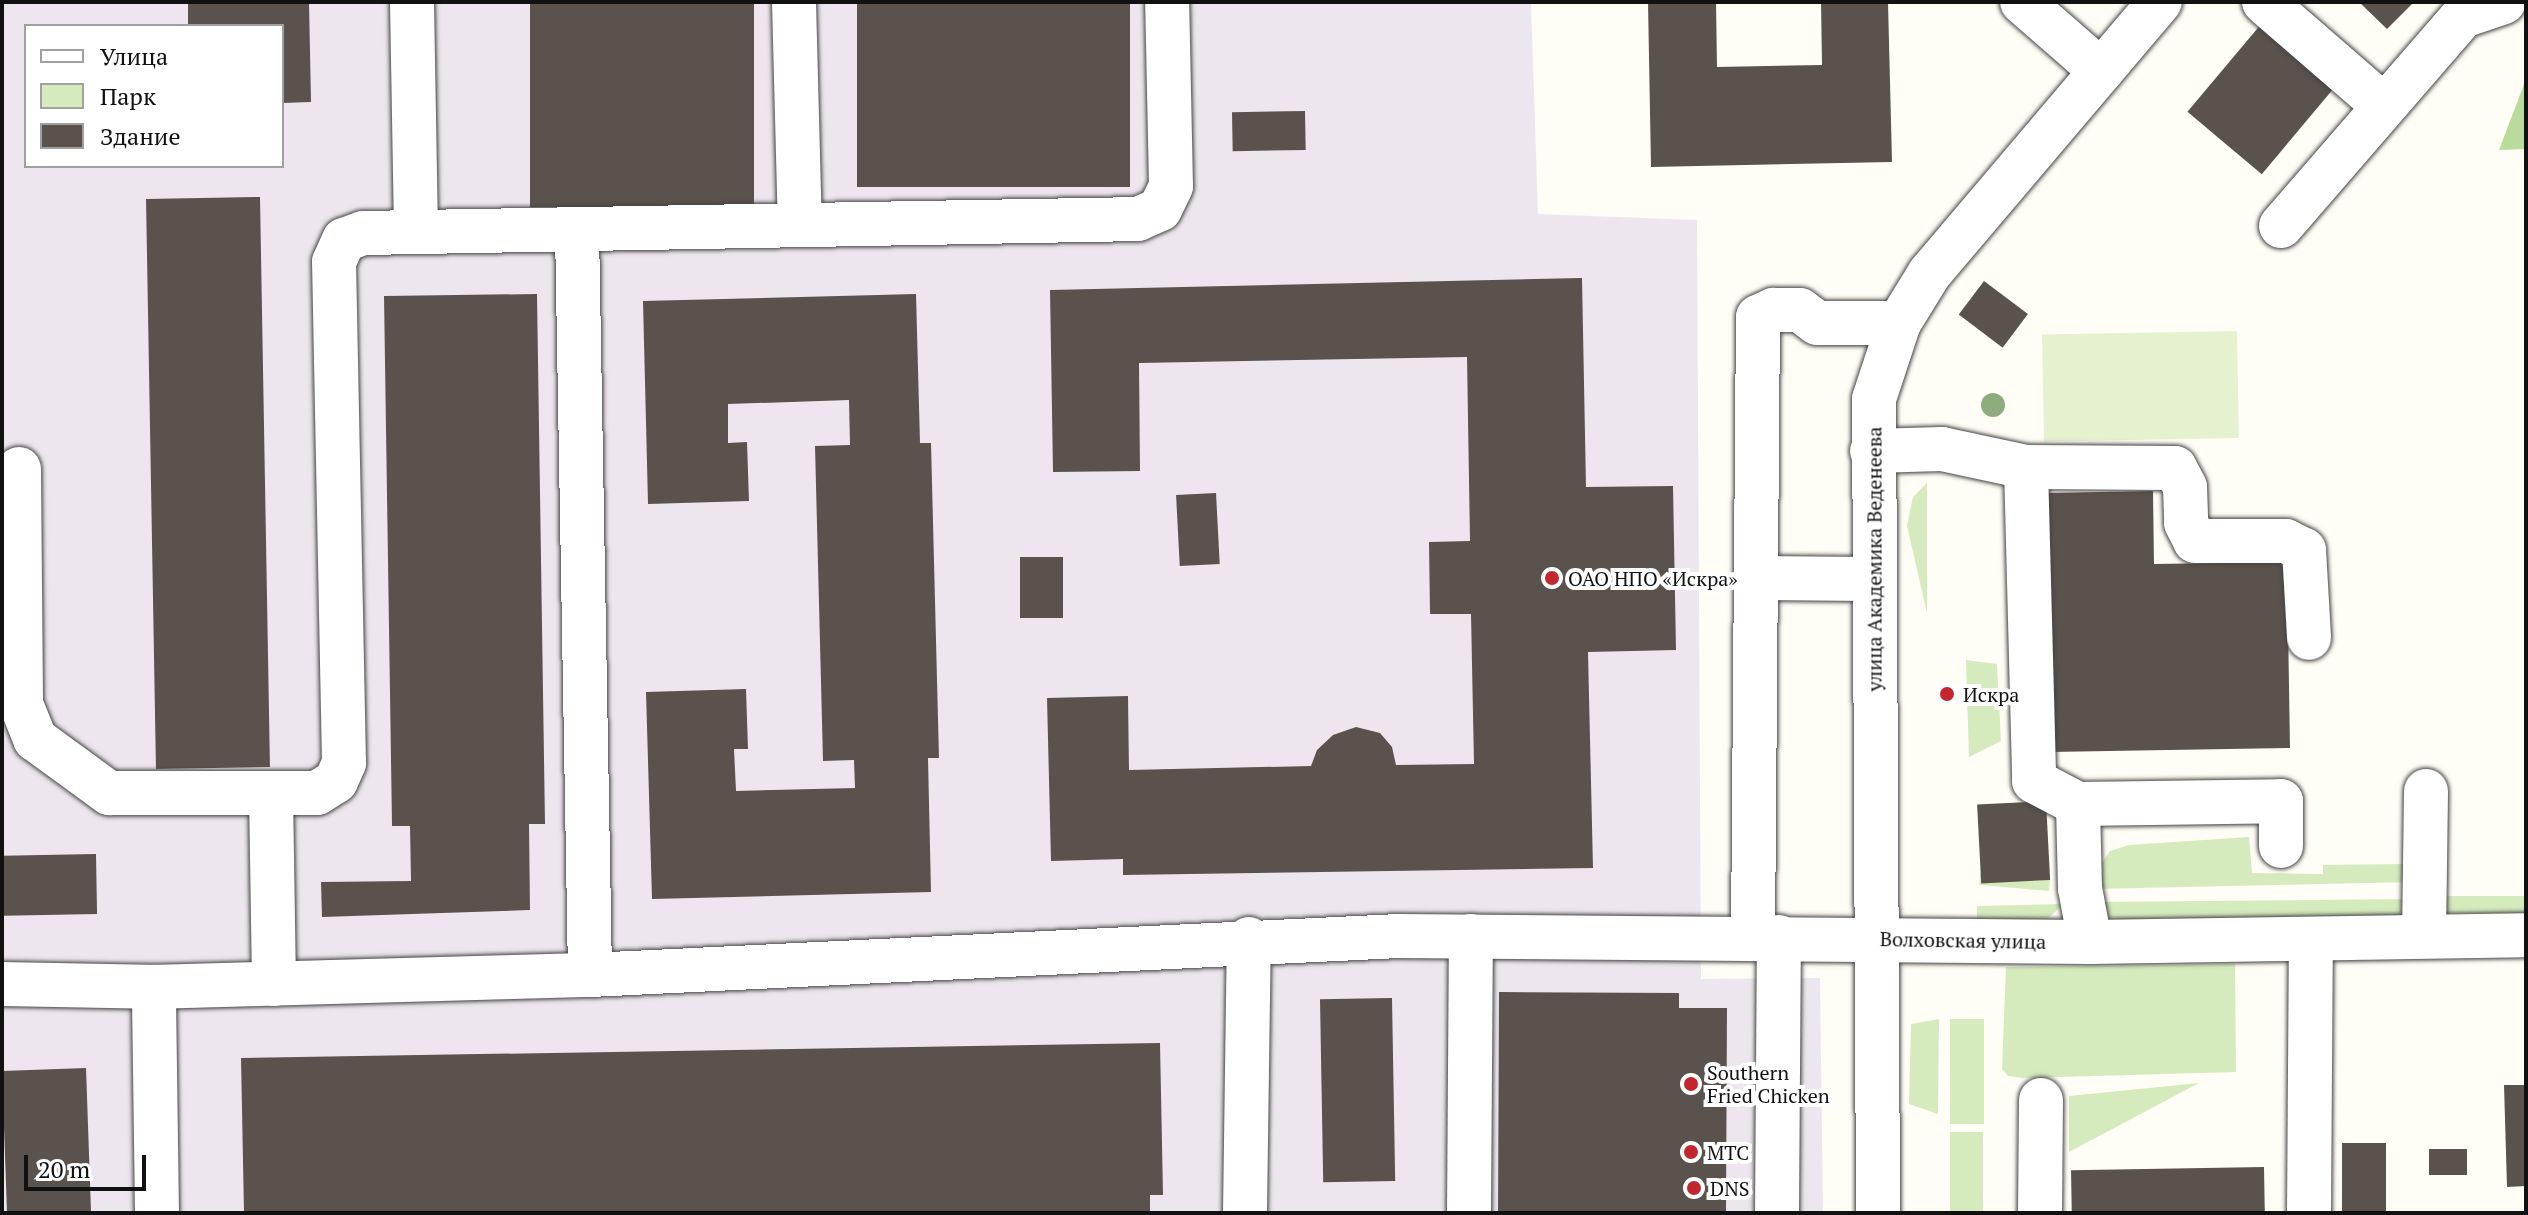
<!DOCTYPE html>
<html>
<head>
<meta charset="utf-8">
<style>
  body { margin:0 }
  #map { position:relative; width:2528px; height:1215px; overflow:hidden; background:#fffdf5; font-family:"PT Serif",serif }
  div>[style] { position:absolute }
  [style*='--x'] { left:calc(var(--x)*1px); top:calc(var(--y)*1px); width:calc(var(--w)*1px); rotate:calc(var(--a)*1deg) }
  .industrial>* { inset:0; background:#eee6ef }
  .green>* { inset:0; background:#d5ebbd; transform-origin:0 0 }
  .forest>* { inset:0; background:#b9dc9c }
  .pitch>* { inset:0; background:#e6f2cf; transform-origin:0 0 }
  .building>* { inset:0; background:#5a524d; transform-origin:0 0 }
  .roads { filter:drop-shadow(0 0 2px #444) drop-shadow(0 0 2px #444) }
  .minor>* { height:44px; margin:-22px; padding:0 22px; transform-origin:22px; border-radius:22px; background:#fff }
  .trees>* { width:24px; height:24px; margin:-12px; border-radius:50%; background:#8dad7f }
  .dots>* { width:22px; height:22px; translate:-50% -50%; box-sizing:border-box; border:4px solid #fff; border-radius:50% }
  span { translate:-50% -50%; white-space:nowrap; text-align:center; line-height:1.15; -webkit-text-stroke:8px #fff; paint-order:stroke }
  .street-label { font-size:20px; color:#111 }
  .poi-label { font-size:20px; color:#111 }
  .left { translate:0 -50%; text-align:left }
  .frame { position:absolute; inset:0; border:4px solid #111; pointer-events:none }
  .legend { position:absolute; left:24px; top:24px; width:260px; height:144px; box-sizing:border-box; background:#fff; border:2px solid #a0a0a0; margin:0; padding:10px 14px; list-style:none; font-size:24px; color:#111 }
  .legend li { display:flex; align-items:center; gap:16px; height:40px }
  .legend b { width:40px; border:2px solid #a0a0a0 }
  .scale { position:absolute; left:24px; top:1155px; width:122px; height:36px; box-sizing:border-box; border:4px solid #111; border-top:0; padding-left:10px; font-size:24px; line-height:28px; white-space:nowrap; color:#111; -webkit-text-stroke:6px #fff; paint-order:stroke }
</style>
</head>
<body>
<div id="map">
  <div class="industrial">
    <div style="clip-path:polygon(evenodd,2px 2px,1531px 2px,1538px 214px,1697px 220px,1701px 979px,1820px 978px,1823px 1213px,2px 1213px,2px 2px,26px 26px,282px 26px,282px 166px,26px 166px,26px 26px)"></div>
  </div>
  <div class="green">
    <div style="clip-path:polygon(1927px 483px,1927px 613px,1907px 526px,1913px 497px)"></div>
    <div style="clip-path:polygon(1966px 660px,1997px 664px,2001px 741px,1969px 757px)"></div>
    <div style="clip-path:polygon(2249px 837px,2252px 873px,2323px 874px,2323px 865px,2405px 864px,2413px 882px,2091px 889px,2092px 878px,2110px 851px,2129px 845px)"></div>
    <div style="left:2050px;top:880px;width:11px;height:70px;rotate:95deg"></div>
    <div style="left:2526px;top:896px;width:17px;height:89px;rotate:90deg"></div>
    <div style="clip-path:polygon(2412px 899px,2397px 916px,2127px 922px,2111px 918px,2094px 902px)"></div>
    <div style="clip-path:polygon(2064px 904px,2047px 919px,1977px 920px,1977px 906px)"></div>
    <div style="clip-path:polygon(2235px 964px,2236px 1072px,2023px 1078px,2008px 1076px,2002px 1069px,2006px 967px)"></div>
    <div style="clip-path:polygon(1939px 1019px,1938px 1114px,1909px 1104px,1911px 1024px)"></div>
    <div style="left:1950px;top:1019px;width:34px;height:105px"></div>
    <div style="clip-path:polygon(2199px 1083px,2069px 1152px,2069px 1096px)"></div>
    <div style="left:1950px;top:1132px;width:33px;height:81px"></div>
  </div>
  <div class="forest">
    <div style="clip-path:polygon(2526px 79px,2526px 149px,2499px 150px)"></div>
  </div>
  <div class="pitch">
    <div style="left:2237px;top:331px;width:107px;height:195px;rotate:89deg"></div>
  </div>
  <div class="building">
    <div style="clip-path:polygon(188px 2px,309px 2px,311px 102px,282px 103px,282px 26px,188px 26px)"></div>
    <div style="left:530px;top:2px;width:224px;height:205px"></div>
    <div style="left:857px;top:2px;width:273px;height:185px"></div>
    <div style="clip-path:polygon(1648px 2px,1716px 2px,1717px 67px,1822px 65px,1821px 2px,1888px 2px,1892px 162px,1651px 167px)"></div>
    <div style="clip-path:polygon(2359px 2px,2414px 2px,2387px 29px)"></div>
    <div style="left:2262px;top:23px;width:97px;height:116px;rotate:40deg"></div>
    <div style="left:1305px;top:111px;width:39px;height:73px;rotate:89deg"></div>
    <div style="left:260px;top:197px;width:570px;height:114px;rotate:89deg"></div>
    <div style="clip-path:polygon(1582px 278px,1586px 487px,1673px 486px,1676px 650px,1588px 652px,1593px 868px,1123px 875px,1123px 859px,1051px 861px,1047px 698px,1128px 696px,1129px 770px,1311px 766px,1317px 750px,1333px 735px,1356px 727px,1380px 733px,1392px 747px,1396px 765px,1474px 764px,1471px 614px,1430px 614px,1429px 542px,1470px 541px,1467px 357px,1139px 363px,1140px 471px,1053px 472px,1050px 290px)"></div>
    <div style="left:1984px;top:281px;width:55px;height:42px;rotate:37deg"></div>
    <div style="clip-path:polygon(537px 294px,545px 824px,529px 824px,530px 910px,322px 917px,321px 882px,411px 881px,410px 826px,392px 826px,384px 296px)"></div>
    <div style="clip-path:polygon(916px 294px,920px 443px,931px 443px,939px 758px,928px 758px,931px 892px,652px 899px,646px 692px,746px 689px,748px 749px,734px 749px,736px 791px,855px 788px,854px 760px,823px 761px,815px 446px,850px 445px,849px 400px,728px 404px,728px 443px,747px 442px,749px 501px,648px 504px,643px 301px)"></div>
    <div style="clip-path:polygon(2153px 491px,2154px 564px,2287px 562px,2290px 748px,2049px 752px,2044px 493px)"></div>
    <div style="left:1216px;top:493px;width:71px;height:40px;rotate:87deg"></div>
    <div style="left:1020px;top:557px;width:43px;height:61px"></div>
    <div style="left:2046px;top:801px;width:79px;height:69px;rotate:87deg"></div>
    <div style="left:96px;top:854px;width:60px;height:94px;rotate:89deg"></div>
    <div style="clip-path:polygon(1499px 992px,1679px 993px,1679px 1008px,1727px 1008px,1726px 1213px,1498px 1213px)"></div>
    <div style="left:1392px;top:998px;width:183px;height:72px;rotate:89deg"></div>
    <div style="clip-path:polygon(1160px 1043px,1163px 1195px,1150px 1195px,1150px 1213px,244px 1213px,241px 1058px)"></div>
    <div style="left:86px;top:1068px;width:145px;height:84px;rotate:88deg"></div>
    <div style="clip-path:polygon(2504px 1085px,2526px 1085px,2526px 1186px,2507px 1187px)"></div>
    <div style="left:2342px;top:1143px;width:44px;height:70px"></div>
    <div style="left:2467px;top:1149px;width:26px;height:38px;rotate:90deg"></div>
    <div style="left:2264px;top:1167px;width:46px;height:193px;rotate:89deg"></div>
  </div>
  <div class="roads">
    <div class="minor">
      <div style="--x:412;--y:2;--w:230;--a:89"></div>
      <div style="--x:794;--y:2;--w:223;--a:88.5"></div>
      <div style="--x:2022;--y:2;--w:105;--a:41.1"></div>
      <div style="--x:2264;--y:2;--w:159;--a:40.9"></div>
      <div style="--x:2281;--y:226;--w:278;--a:-49.1"></div>
      <div style="--x:2463;--y:16;--w:43;--a:-18.9"></div>
      <div style="--x:577;--y:229;--w:746;--a:89"></div>
      <div style="--x:1872;--y:451;--w:70;--a:-1.6"></div>
      <div style="--x:1942;--y:449;--w:86;--a:12.1"></div>
      <div style="--x:2026;--y:467;--w:314;--a:88.5"></div>
      <div style="--x:2034;--y:781;--w:50;--a:27.6"></div>
      <div style="--x:2026;--y:467;--w:149;--a:0.4"></div>
      <div style="--x:2175;--y:468;--w:21;--a:62"></div>
      <div style="--x:2185;--y:487;--w:36;--a:88"></div>
      <div style="--x:2186;--y:523;--w:20;--a:63"></div>
      <div style="--x:2195;--y:541;--w:91;--a:0"></div>
      <div style="--x:2286;--y:541;--w:20;--a:27"></div>
      <div style="--x:2304;--y:550;--w:88;--a:86.7"></div>
      <div style="--x:19;--y:469;--w:235;--a:89.5"></div>
      <div style="--x:21;--y:704;--w:38;--a:68"></div>
      <div style="--x:35;--y:739;--w:92;--a:36.1"></div>
      <div style="--x:109;--y:793;--w:162;--a:0"></div>
      <div style="--x:1755;--y:578;--w:118;--a:0.5"></div>
      <div style="--x:2424;--y:936;--w:145;--a:-89.2"></div>
      <div style="--x:1753;--y:937;--w:620;--a:-89.54"></div>
      <div style="--x:1758;--y:317;--w:17;--a:-25"></div>
      <div style="--x:1773;--y:310;--w:27;--a:0"></div>
      <div style="--x:1800;--y:310;--w:21;--a:37"></div>
      <div style="--x:1817;--y:323;--w:82;--a:0"></div>
      <div style="--x:2090;--y:942;--w:55;--a:-100.5"></div>
      <div style="--x:2080;--y:888;--w:84;--a:-91.4"></div>
      <div style="--x:2078;--y:804;--w:203;--a:-0.8"></div>
      <div style="--x:2281;--y:801;--w:45;--a:90"></div>
      <div style="--x:2;--y:984;--w:152;--a:1.1"></div>
      <div style="--x:274;--y:984;--w:191;--a:-90.9"></div>
      <div style="--x:271;--y:793;--w:46;--a:0"></div>
      <div style="--x:317;--y:793;--w:22;--a:-32"></div>
      <div style="--x:336;--y:781;--w:20;--a:-66"></div>
      <div style="--x:344;--y:763;--w:501;--a:-91.14"></div>
      <div style="--x:334;--y:262;--w:24;--a:-66"></div>
      <div style="--x:344;--y:240;--w:20;--a:-20"></div>
      <div style="--x:363;--y:233;--w:775;--a:-1.03"></div>
      <div style="--x:1138;--y:219;--w:24;--a:-24"></div>
      <div style="--x:1160;--y:209;--w:25;--a:-64"></div>
      <div style="--x:1171;--y:186;--w:184;--a:-91.2"></div>
      <div style="--x:157;--y:1213;--w:226;--a:-90.8"></div>
      <div style="--x:154;--y:987;--w:436;--a:-1.6"></div>
      <div style="--x:590;--y:975;--w:811;--a:-2.76"></div>
      <div style="--x:1400;--y:936;--w:690;--a:0.5"></div>
      <div style="--x:2090;--y:942;--w:436;--a:-0.9"></div>
      <div style="--x:1245;--y:1213;--w:274;--a:-89.2"></div>
      <div style="--x:1469;--y:1213;--w:277;--a:-89.6"></div>
      <div style="--x:1777;--y:1213;--w:276;--a:-89.6"></div>
      <div style="--x:1878;--y:1213;--w:814;--a:-90.28"></div>
      <div style="--x:1874;--y:399;--w:80;--a:-71.8"></div>
      <div style="--x:1899;--y:323;--w:57;--a:-58.5"></div>
      <div style="--x:1929;--y:274;--w:357;--a:-49.7"></div>
      <div style="--x:2040;--y:1213;--w:113;--a:-89.5"></div>
      <div style="--x:2309;--y:1213;--w:274;--a:-89.6"></div>
    </div>
  </div>
  <div class="trees">
    <div style="left:1993px;top:405px"></div>
  </div>
  <div class="dots">
    <div style="left:1552px;top:578px;background:#c4262e"></div>
    <div style="left:1947px;top:694px;background:#c4262e"></div>
    <div style="left:1691px;top:1084px;background:#c4262e"></div>
    <div style="left:1691px;top:1152px;background:#c4262e"></div>
    <div style="left:1694px;top:1188px;background:#c4262e"></div>
  </div>
  <div class="street-label">
    <span style="left:1874px;top:559px;rotate:-90deg">улица Академика Веденеева</span>
    <span style="left:1963px;top:940px;rotate:1deg">Волховская улица</span>
  </div>
  <div class="poi-label">
    <span class="left" style="left:1568px;top:578px">ОАО НПО «Искра»</span>
    <span class="left" style="left:1963px;top:694px">Искра</span>
    <span class="left" style="left:1707px;top:1084px">Southern<br>Fried Chicken</span>
    <span class="left" style="left:1707px;top:1152px">МТС</span>
    <span class="left" style="left:1710px;top:1188px">DNS</span>
  </div>
  <div class="frame"></div>
  <ul class="legend">
  <li><b style="height:10px;background:#fff"></b>Улица</li>
  <li><b style="height:22px;background:#d5ebbd"></b>Парк</li>
  <li><b style="height:22px;background:#5a524d"></b>Здание</li>
  </ul>
  <div class="scale">20 m</div>
</div>
</body>
</html>
